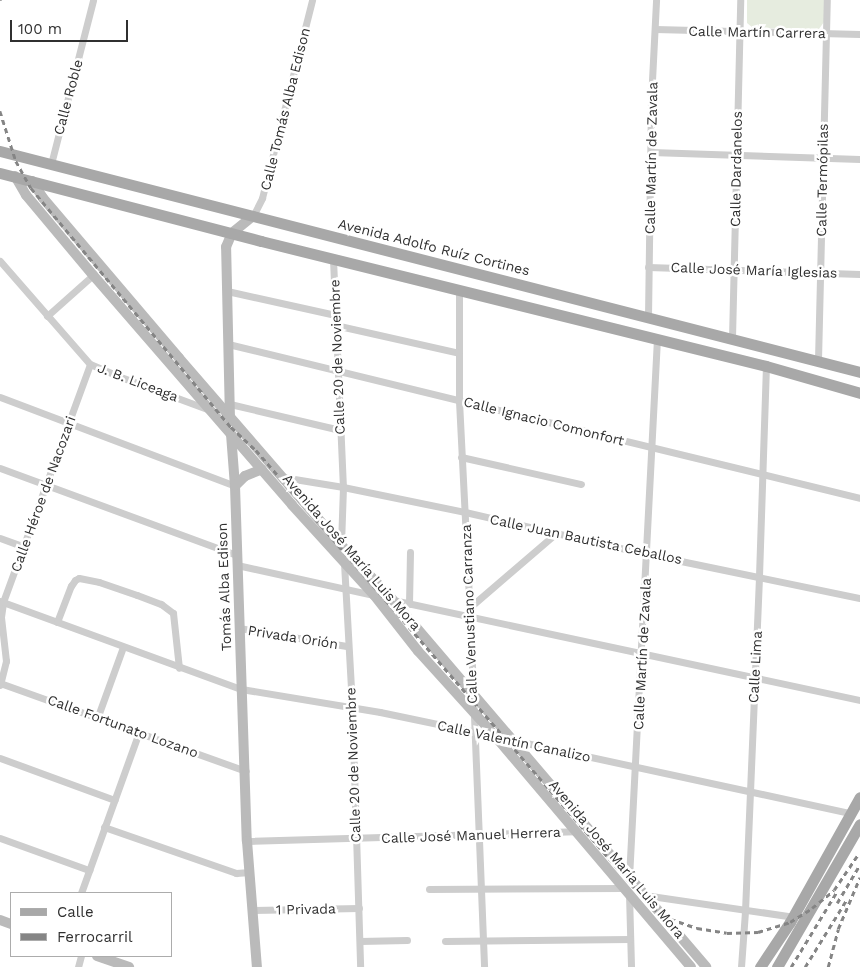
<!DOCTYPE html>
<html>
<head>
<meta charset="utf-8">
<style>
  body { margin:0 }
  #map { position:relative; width:860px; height:967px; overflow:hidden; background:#fff; font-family:"Work Sans",sans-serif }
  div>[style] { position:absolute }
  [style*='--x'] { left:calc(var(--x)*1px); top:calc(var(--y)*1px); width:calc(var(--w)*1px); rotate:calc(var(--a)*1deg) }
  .green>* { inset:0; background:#e6ecdf }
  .street>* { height:7px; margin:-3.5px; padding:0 3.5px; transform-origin:3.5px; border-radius:3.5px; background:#cdcdcd }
  .secondary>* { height:10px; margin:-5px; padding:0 5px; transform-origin:5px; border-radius:5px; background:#bababa }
  .primary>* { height:11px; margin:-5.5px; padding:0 5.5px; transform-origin:5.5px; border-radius:5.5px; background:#a8a8a8 }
  .rail>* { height:2.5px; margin-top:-1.25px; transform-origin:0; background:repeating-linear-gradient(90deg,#858585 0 5px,transparent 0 9px) }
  span { translate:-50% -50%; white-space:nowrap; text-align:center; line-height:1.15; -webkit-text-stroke:5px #fff; paint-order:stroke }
  .street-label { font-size:14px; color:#303030 }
  .legend { position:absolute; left:10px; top:892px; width:162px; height:65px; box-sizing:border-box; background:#fff; border:1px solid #acacac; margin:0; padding:6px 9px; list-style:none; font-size:15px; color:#303030 }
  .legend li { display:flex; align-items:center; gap:10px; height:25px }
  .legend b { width:25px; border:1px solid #acacac }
  .scale { position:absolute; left:10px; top:20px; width:118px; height:22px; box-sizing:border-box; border:2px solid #303030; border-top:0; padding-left:6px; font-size:15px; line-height:18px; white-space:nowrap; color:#303030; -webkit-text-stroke:4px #fff; paint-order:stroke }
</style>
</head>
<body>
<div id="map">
  <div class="green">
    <div style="clip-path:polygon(747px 0,824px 0,824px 22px,819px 29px,753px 28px,747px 23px)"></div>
  </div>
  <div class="street">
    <div style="--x:655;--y:29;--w:205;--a:1.4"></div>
    <div style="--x:651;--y:152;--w:209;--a:1.9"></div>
    <div style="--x:51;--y:164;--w:169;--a:-75.6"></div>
    <div style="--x:253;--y:216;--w:20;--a:-63"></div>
    <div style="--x:262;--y:198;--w:204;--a:-75.8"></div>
    <div style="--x:333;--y:259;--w:228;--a:87.5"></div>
    <div style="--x:343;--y:487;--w:58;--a:92"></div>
    <div style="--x:0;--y:261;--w:137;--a:48.9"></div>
    <div style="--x:90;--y:364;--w:30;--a:23"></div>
    <div style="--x:118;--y:376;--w:95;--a:20.3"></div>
    <div style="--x:648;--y:267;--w:212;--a:1.9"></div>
    <div style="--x:459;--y:290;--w:111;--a:90"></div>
    <div style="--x:459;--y:401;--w:215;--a:87.1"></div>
    <div style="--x:470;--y:616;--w:351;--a:87.7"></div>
    <div style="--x:227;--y:291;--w:111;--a:12.5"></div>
    <div style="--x:47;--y:316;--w:62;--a:-41.7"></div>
    <div style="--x:648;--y:317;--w:217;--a:-89.2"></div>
    <div style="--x:651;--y:100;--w:100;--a:-87.1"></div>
    <div style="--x:335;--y:325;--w:127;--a:12.7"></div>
    <div style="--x:732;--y:338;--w:338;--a:-88.6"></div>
    <div style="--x:228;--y:344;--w:650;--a:13.69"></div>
    <div style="--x:818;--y:360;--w:360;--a:-88.6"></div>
    <div style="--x:0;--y:397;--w:251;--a:20.7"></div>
    <div style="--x:230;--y:404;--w:113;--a:13.3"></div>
    <div style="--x:461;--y:457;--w:123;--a:12.7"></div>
    <div style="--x:0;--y:468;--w:252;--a:20.2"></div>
    <div style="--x:282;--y:477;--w:62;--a:9.3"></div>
    <div style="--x:343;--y:487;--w:125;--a:11.6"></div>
    <div style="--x:465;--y:512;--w:187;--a:13"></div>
    <div style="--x:647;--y:554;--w:217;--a:11.7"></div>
    <div style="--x:0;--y:538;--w:23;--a:20"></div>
    <div style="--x:344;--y:563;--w:144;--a:86.8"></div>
    <div style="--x:352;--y:707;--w:260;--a:88.2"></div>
    <div style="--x:237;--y:565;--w:140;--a:12.4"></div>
    <div style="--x:393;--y:600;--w:478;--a:12.1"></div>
    <div style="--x:0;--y:601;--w:257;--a:20.1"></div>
    <div style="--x:241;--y:689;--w:141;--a:9.4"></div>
    <div style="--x:380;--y:712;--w:117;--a:11.8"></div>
    <div style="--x:409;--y:604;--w:52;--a:-88.9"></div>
    <div style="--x:469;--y:608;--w:113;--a:-40.7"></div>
    <div style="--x:57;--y:622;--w:39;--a:-69"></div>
    <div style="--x:71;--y:586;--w:7;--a:-56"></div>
    <div style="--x:75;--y:580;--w:4;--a:-27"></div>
    <div style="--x:79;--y:578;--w:20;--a:11"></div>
    <div style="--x:99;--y:582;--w:40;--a:18.9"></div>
    <div style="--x:137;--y:595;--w:26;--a:21"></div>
    <div style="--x:161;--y:604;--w:15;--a:37"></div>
    <div style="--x:173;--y:613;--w:55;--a:83.8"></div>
    <div style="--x:239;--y:628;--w:109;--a:9.5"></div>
    <div style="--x:0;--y:683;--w:261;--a:19.7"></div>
    <div style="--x:0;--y:685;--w:25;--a:-76"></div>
    <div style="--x:6;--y:661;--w:44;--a:-96.5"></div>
    <div style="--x:1;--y:617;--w:15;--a:-82"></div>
    <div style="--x:3;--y:602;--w:253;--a:-69.9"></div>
    <div style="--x:98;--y:716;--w:73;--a:-70.1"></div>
    <div style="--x:512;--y:740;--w:347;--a:12.2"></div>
    <div style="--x:0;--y:758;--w:122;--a:20.1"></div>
    <div style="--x:104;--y:827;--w:140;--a:19.2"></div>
    <div style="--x:236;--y:873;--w:14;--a:-4"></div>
    <div style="--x:0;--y:838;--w:95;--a:19.8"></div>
    <div style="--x:247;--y:841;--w:328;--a:-1.7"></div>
    <div style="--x:629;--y:878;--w:540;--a:-87.03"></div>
    <div style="--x:429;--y:889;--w:194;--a:-0.3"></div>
    <div style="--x:81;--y:893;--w:171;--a:-70.2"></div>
    <div style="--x:629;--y:894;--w:73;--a:88.4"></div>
    <div style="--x:644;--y:895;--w:152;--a:8.3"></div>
    <div style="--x:253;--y:910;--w:106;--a:-1.1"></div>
    <div style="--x:360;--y:941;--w:47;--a:-1.2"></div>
    <div style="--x:445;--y:941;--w:185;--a:-0.6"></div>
    <div style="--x:78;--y:967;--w:11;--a:-75"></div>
    <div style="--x:741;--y:967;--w:56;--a:-85.9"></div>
    <div style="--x:745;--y:911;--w:335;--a:-87.6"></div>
    <div style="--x:759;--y:576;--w:210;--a:-88.1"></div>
  </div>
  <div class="secondary">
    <div style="--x:15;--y:176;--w:22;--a:60"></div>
    <div style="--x:26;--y:195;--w:104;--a:50.1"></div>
    <div style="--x:93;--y:275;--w:304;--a:49.1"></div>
    <div style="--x:292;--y:505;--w:122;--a:47.7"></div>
    <div style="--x:374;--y:595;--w:71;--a:51.8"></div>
    <div style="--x:418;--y:651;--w:115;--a:47.8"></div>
    <div style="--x:495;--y:736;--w:303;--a:49.7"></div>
    <div style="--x:32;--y:181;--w:20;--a:57"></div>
    <div style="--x:43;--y:198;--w:210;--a:49.6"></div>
    <div style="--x:179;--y:358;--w:247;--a:49.1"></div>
    <div style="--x:341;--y:545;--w:74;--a:46.6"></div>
    <div style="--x:392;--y:599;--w:484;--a:49.5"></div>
    <div style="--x:230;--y:419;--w:172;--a:-91.3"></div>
    <div style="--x:226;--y:247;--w:15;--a:-67"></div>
    <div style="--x:232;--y:233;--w:27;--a:-39"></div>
    <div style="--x:231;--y:434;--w:52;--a:85.6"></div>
    <div style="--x:235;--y:486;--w:355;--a:88.1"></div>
    <div style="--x:247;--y:841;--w:126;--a:85.5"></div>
    <div style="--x:235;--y:486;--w:14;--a:-45"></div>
    <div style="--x:245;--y:476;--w:18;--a:-22"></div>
    <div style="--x:0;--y:920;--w:12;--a:20"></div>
    <div style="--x:97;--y:956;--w:34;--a:19"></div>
  </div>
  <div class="primary">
    <div style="--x:0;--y:151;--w:888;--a:14.41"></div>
    <div style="--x:0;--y:173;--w:270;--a:14.6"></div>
    <div style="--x:261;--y:241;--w:520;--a:13.9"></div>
    <div style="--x:766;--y:366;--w:98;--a:16"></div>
    <div style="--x:760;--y:967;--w:54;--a:-56.3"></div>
    <div style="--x:790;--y:922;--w:143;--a:-60.8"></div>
    <div style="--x:777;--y:967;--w:165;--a:-59.9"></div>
  </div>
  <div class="rail">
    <div style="--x:0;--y:1;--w:1;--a:-90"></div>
    <div style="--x:0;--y:111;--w:52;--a:72.3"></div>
    <div style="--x:16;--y:161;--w:31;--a:61"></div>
    <div style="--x:31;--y:188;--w:312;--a:50.1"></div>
    <div style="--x:231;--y:427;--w:34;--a:43"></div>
    <div style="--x:256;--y:450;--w:596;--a:49.15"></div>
    <div style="--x:646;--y:901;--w:22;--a:43"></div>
    <div style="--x:662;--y:916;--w:37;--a:19"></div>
    <div style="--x:697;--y:928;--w:30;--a:9"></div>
    <div style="--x:727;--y:933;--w:31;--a:-2"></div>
    <div style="--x:758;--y:932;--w:34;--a:-17"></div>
    <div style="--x:790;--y:922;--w:26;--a:-32"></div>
    <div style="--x:812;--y:908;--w:28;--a:-39"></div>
    <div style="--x:834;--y:890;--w:41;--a:-55.9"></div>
    <div style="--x:837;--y:903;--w:43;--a:-59.3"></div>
    <div style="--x:791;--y:967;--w:87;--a:-58.7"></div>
    <div style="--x:805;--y:967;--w:80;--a:-58.3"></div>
    <div style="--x:828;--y:967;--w:39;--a:-75"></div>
    <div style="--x:838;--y:929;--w:56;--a:-67.1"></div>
  </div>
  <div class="street-label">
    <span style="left:757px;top:32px;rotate:1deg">Calle Martín Carrera</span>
    <span style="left:68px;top:97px;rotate:-75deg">Calle Roble</span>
    <span style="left:285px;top:109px;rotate:-76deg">Calle Tomás Alba Edison</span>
    <span style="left:651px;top:158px;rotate:-89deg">Calle Martín de Zavala</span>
    <span style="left:736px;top:169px;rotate:-89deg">Calle Dardanelos</span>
    <span style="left:822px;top:180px;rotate:-89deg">Calle Termópilas</span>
    <span style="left:434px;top:247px;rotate:14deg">Avenida Adolfo Ruíz Cortines</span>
    <span style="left:754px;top:270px;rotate:2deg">Calle José María Iglesias</span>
    <span style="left:337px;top:357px;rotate:-92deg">Calle 20 de Noviembre</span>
    <span style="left:138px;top:382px;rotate:21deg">J. B. Liceaga</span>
    <span style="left:544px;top:421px;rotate:14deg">Calle Ignacio Comonfort</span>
    <span style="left:43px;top:494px;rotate:-70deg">Calle Héroe de Nacozari</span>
    <span style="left:586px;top:539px;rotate:12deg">Calle Juan Bautista Ceballos</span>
    <span style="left:352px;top:552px;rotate:49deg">Avenida José María Luis Mora</span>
    <span style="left:224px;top:587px;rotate:-92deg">Tomás Alba Edison</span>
    <span style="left:469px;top:614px;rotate:-92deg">Calle Venustiano Carranza</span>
    <span style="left:293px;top:637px;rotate:9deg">Privada Orión</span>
    <span style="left:642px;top:654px;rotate:-87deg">Calle Martín de Zavala</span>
    <span style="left:755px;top:667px;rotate:-87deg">Calle Lima</span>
    <span style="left:123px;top:726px;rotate:20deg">Calle Fortunato Lozano</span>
    <span style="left:514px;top:741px;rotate:12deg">Calle Valentín Canalizo</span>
    <span style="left:353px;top:765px;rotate:-92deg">Calle 20 de Noviembre</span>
    <span style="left:471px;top:835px;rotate:-2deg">Calle José Manuel Herrera</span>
    <span style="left:617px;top:859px;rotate:50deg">Avenida José María Luis Mora</span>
    <span style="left:306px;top:909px;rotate:-1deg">1 Privada</span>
  </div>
  <ul class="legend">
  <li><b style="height:6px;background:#a8a8a8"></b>Calle</li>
  <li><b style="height:6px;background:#858585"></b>Ferrocarril</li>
  </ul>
  <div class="scale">100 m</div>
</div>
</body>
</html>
